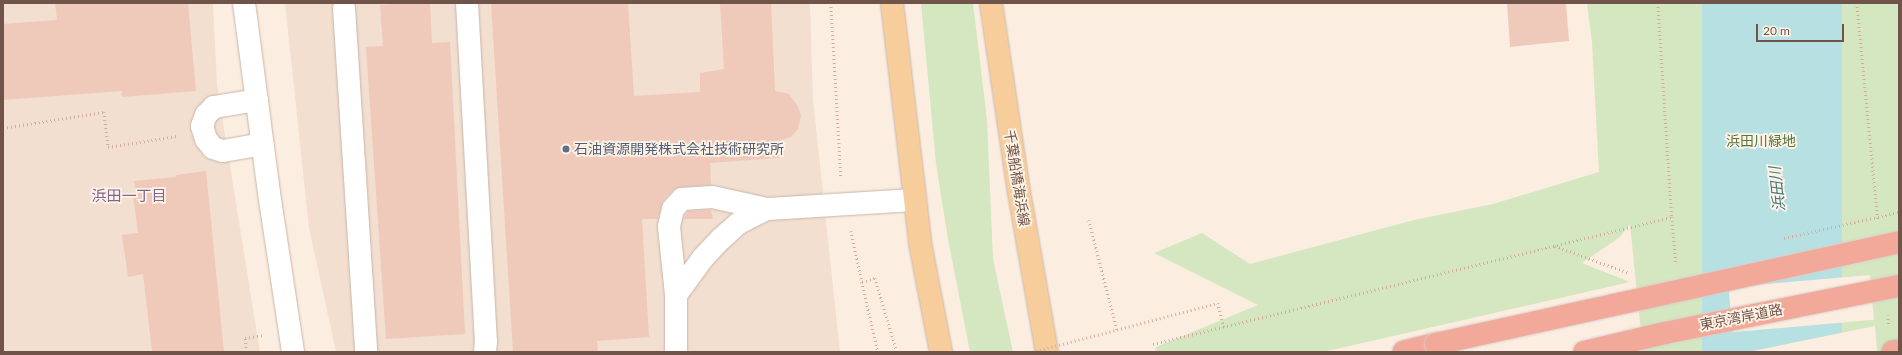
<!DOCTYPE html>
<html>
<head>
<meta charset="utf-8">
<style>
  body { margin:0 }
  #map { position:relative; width:1902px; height:355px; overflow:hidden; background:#fbeee1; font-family:Lato,"Noto Sans JP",sans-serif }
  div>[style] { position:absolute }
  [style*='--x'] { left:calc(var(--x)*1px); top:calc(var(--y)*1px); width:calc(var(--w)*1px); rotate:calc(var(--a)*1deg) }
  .residential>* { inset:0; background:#f2dfd0 }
  .green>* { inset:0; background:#d4e7c0 }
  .water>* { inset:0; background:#b7e0e3; transform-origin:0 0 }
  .pier>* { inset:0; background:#fbeee1; transform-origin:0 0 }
  .building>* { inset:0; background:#efcaba }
  .path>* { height:2.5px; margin-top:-1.25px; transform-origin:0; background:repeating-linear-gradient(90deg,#d3ae9d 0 1px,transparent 0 4px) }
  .roads { filter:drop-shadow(0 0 1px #cab5a8) drop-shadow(0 0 1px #cab5a8) }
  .minor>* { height:22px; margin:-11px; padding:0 11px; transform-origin:11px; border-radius:11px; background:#fff }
  .major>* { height:22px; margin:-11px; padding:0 11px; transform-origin:11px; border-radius:11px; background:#f7cd9b }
  .highway>* { height:22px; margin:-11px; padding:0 11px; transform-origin:11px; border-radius:11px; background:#f3a99a }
  .path-bridge>* { height:2.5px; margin-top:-1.25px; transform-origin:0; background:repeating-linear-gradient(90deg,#d3ae9d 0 1px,transparent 0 4px) }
  .bridges { filter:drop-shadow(0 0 1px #d7cfcc) drop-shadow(0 0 1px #d7cfcc) }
  .highway-bridge>* { height:22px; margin:-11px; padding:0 11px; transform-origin:11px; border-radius:11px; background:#f3a99a }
  .dots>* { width:11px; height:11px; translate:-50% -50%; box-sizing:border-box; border:2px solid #fef3e6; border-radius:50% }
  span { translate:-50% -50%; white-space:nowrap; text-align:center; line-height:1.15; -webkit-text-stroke:3.5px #fef3e6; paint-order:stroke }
  .park-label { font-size:14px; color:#567642 }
  .service-label { font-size:14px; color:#4e5e75 }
  .left { translate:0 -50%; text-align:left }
  .street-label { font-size:14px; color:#705449 }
  .water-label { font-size:15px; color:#41787c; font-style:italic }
  .neighbourhood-label { font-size:15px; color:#806594 }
  .frame { position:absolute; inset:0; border:4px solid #705449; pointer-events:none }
  .scale { position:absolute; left:1756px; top:24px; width:88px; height:18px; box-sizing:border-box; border:2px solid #705449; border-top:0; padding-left:5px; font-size:12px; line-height:14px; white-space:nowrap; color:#705449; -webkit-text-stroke:3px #fef3e6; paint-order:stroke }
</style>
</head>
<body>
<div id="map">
  <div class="residential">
    <div style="clip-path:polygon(3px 3px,213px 3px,217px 85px,260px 352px,3px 352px)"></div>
    <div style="clip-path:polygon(285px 3px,810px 3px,813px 99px,840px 352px,336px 352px,309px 228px)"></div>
  </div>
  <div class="green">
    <div style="clip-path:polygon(921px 3px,973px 3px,987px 120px,993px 259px,1013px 352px,970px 352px,948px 239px,936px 164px)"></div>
    <div style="clip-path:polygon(1587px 3px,1899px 3px,1899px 352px,1643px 352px,1630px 224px,1620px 237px,1582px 263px,1630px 282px,1323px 352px,1155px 352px,1156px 347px,1258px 305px,1154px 253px,1202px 233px,1250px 264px,1414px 220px,1493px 204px,1599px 172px,1592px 43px)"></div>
  </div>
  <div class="water">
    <div style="left:1702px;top:3px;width:140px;height:351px"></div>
  </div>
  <div class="pier">
    <div style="left:1870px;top:275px;width:45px;height:142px;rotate:85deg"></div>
    <div style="clip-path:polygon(1875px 326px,1877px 352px,1748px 352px)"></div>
  </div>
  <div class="building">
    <div style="clip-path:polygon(55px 3px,188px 3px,196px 91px,122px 97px,122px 91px,3px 100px,3px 24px,57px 20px)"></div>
    <div style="clip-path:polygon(410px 3px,430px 3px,432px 43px,450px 42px,465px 334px,386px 339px,366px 47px,383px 46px,380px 5px)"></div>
    <div style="clip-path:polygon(491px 3px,628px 3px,634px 96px,700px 92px,700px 73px,724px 69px,720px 3px,771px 3px,775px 91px,789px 94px,798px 106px,801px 116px,798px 129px,791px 137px,778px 141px,779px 158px,710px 163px,711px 185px,681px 187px,673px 190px,663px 201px,658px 219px,642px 219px,649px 337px,597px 341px,598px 352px,513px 352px)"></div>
    <div style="clip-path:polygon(1507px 3px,1566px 3px,1569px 41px,1510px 47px)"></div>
    <div style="clip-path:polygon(206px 171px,224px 352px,152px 352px,143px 274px,128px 277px,122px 235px,138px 233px,133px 195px,136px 193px,134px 181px,176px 177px,176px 175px)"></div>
    <div style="clip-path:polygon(711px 210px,713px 219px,684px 219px,688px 211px)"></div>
  </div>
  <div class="path">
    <div style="--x:831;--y:3;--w:175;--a:86.7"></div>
    <div style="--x:1658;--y:3;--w:214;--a:86.3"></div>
    <div style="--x:1857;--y:3;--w:218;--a:84.5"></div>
    <div style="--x:3;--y:128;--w:102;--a:-9"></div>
    <div style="--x:104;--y:112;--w:35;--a:83"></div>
    <div style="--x:108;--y:147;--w:70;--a:-9.1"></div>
    <div style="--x:1089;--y:220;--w:113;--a:75.6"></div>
    <div style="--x:851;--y:231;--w:52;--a:77.8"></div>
    <div style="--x:862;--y:282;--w:14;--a:-17"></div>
    <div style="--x:875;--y:278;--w:77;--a:73.4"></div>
    <div style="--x:1555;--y:246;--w:79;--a:20"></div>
    <div style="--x:862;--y:282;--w:72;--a:77.1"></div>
    <div style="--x:1218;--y:303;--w:25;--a:76"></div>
    <div style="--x:1888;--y:315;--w:11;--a:85"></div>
    <div style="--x:1153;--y:344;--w:534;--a:-13.75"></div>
    <div style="--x:1672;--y:217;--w:47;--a:85.1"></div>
    <div style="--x:246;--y:352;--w:14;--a:-94"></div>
    <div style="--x:245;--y:338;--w:18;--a:-9"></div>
  </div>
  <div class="roads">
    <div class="minor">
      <div style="--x:244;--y:3;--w:192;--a:82.5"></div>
      <div style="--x:269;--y:193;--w:161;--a:81.4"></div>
      <div style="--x:467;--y:3;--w:339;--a:86.8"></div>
      <div style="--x:486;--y:341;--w:11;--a:95"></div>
      <div style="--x:344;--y:8;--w:345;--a:86.3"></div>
      <div style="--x:257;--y:100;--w:44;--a:170.8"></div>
      <div style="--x:214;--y:107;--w:11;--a:135"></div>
      <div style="--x:206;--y:115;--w:12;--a:110"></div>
      <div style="--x:202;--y:126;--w:14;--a:73"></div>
      <div style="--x:206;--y:139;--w:11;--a:52"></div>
      <div style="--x:213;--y:148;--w:10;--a:17"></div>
      <div style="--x:223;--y:151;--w:40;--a:-10"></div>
      <div style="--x:767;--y:209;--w:148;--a:-3.5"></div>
      <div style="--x:676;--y:295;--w:46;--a:-53.9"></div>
      <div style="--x:703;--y:258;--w:26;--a:-47"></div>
      <div style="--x:721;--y:239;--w:24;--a:-42"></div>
      <div style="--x:739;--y:223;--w:31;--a:-27"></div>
      <div style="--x:767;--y:209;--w:56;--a:-167.7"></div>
      <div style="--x:712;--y:197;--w:30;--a:176"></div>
      <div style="--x:682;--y:199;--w:13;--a:132"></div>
      <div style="--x:673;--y:209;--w:18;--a:103"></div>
      <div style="--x:669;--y:227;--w:68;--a:84.1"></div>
      <div style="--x:676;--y:295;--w:57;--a:90"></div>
    </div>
    <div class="major">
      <div style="--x:892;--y:3;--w:242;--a:83.3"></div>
      <div style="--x:920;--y:243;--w:111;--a:79.1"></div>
      <div style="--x:991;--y:3;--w:191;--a:81.6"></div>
      <div style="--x:1019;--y:192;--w:162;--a:80.1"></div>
    </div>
    <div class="highway">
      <div style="--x:1404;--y:352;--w:33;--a:-14"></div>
      <div style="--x:1893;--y:352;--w:6;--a:-9"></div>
    </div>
  </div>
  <div class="path-bridge">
    <div style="--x:1784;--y:238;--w:118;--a:-12.7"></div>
    <div style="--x:1032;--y:352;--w:192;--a:-14.8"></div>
  </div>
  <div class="bridges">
    <div class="highway-bridge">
      <div style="--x:1436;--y:344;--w:474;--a:-12.4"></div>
      <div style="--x:1584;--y:352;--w:83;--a:-13.2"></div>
      <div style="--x:1665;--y:333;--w:239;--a:-11.4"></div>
    </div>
  </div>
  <div class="dots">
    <div style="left:566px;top:149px;background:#5c6f8a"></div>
  </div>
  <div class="park-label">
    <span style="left:1761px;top:141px">浜田川緑地</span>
  </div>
  <div class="service-label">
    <span class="left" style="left:574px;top:149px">石油資源開発株式会社技術研究所</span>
  </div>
  <div class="street-label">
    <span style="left:1017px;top:178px;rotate:81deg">千葉船橋海浜線</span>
    <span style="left:1741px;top:317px;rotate:-11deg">東京湾岸道路</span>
  </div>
  <div class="water-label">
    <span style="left:1777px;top:189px;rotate:-96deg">浜田川</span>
  </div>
  <div class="neighbourhood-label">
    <span style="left:129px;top:196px">浜田一丁目</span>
  </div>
  <div class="frame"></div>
  <div class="scale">20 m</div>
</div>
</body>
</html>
